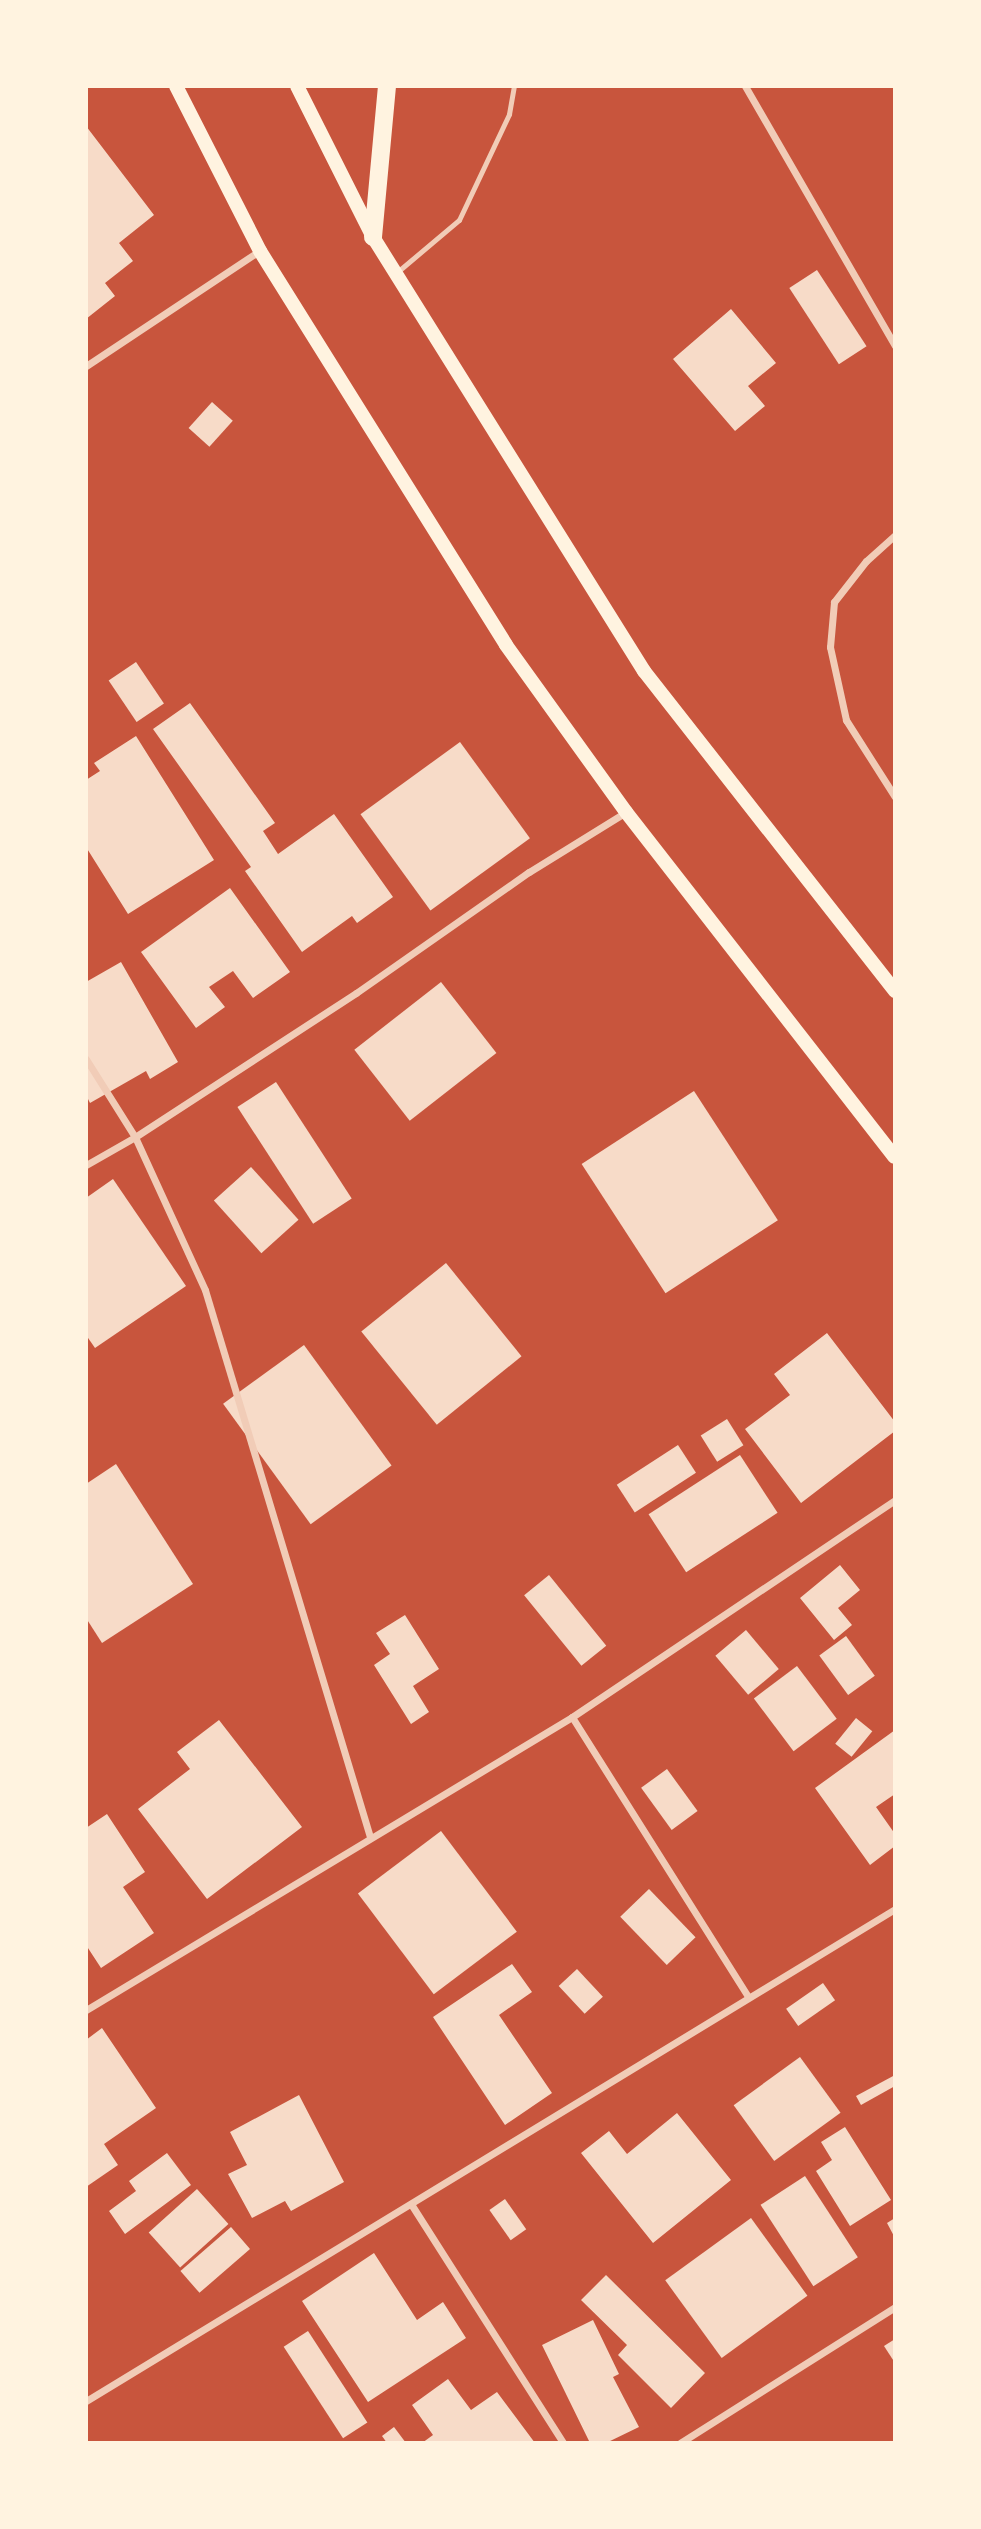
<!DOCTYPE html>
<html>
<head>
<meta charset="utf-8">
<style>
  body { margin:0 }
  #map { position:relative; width:981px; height:2529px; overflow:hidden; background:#c8553d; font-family:Poppins,sans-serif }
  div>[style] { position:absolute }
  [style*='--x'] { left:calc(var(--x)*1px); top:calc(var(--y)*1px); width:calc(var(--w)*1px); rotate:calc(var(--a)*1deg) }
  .building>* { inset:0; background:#f7dbc8; transform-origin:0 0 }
  .service>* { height:5px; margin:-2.5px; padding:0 2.5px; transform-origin:2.5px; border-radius:2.5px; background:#f1ccb7 }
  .minor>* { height:7px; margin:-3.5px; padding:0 3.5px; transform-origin:3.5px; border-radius:3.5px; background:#f1ccb7 }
  .secondary>* { height:14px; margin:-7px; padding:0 7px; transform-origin:7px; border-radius:7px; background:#fff3e0 }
  .primary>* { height:18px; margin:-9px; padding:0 9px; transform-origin:9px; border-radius:9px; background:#fff3e0 }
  span { translate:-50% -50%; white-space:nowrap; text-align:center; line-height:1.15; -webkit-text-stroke:5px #fff3e0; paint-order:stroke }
  .frame { position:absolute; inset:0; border:88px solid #fff3e0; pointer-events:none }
</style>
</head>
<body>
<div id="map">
  <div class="building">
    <div style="clip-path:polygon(86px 126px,154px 215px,119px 243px,133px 261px,105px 283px,115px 296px,86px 319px)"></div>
    <div style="left:817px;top:270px;width:91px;height:33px;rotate:57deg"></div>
    <div style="clip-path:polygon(731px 309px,776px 363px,748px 386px,765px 406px,735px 431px,673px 359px)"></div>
    <div style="left:212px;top:402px;width:28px;height:35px;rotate:42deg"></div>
    <div style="left:136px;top:662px;width:50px;height:33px;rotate:56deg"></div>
    <div style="clip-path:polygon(190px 703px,275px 823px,263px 831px,278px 854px,334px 814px,393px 897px,357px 923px,352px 916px,302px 952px,245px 871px,251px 867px,153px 729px)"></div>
    <div style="clip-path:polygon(136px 736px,214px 860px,128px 914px,86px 847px,86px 780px,100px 771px,94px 763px)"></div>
    <div style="left:460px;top:742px;width:119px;height:123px;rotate:54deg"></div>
    <div style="clip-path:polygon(230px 888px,290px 972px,253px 998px,233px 971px,209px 987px,225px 1007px,196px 1028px,141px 952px)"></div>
    <div style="clip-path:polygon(121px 962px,178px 1062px,150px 1079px,146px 1071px,90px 1103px,86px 1095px,86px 982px)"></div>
    <div style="left:441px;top:982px;width:90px;height:110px;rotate:52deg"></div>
    <div style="left:276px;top:1082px;width:139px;height:46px;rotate:57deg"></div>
    <div style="left:694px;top:1091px;width:154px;height:134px;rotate:57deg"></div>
    <div style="left:251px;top:1167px;width:71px;height:50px;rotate:48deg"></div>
    <div style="clip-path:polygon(113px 1179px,186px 1286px,95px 1348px,86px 1335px,86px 1198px)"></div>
    <div style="left:446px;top:1263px;width:120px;height:109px;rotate:51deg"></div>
    <div style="clip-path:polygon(827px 1333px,895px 1422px,895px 1431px,801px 1503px,745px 1429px,790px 1395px,774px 1374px)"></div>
    <div style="left:304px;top:1345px;width:149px;height:100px;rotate:54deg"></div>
    <div style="left:727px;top:1419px;width:31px;height:31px;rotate:58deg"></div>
    <div style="left:678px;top:1445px;width:33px;height:73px;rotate:57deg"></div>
    <div style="left:740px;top:1455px;width:69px;height:109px;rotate:57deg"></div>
    <div style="clip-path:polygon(116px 1464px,193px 1584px,102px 1643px,86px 1618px,86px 1484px)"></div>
    <div style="clip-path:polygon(840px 1565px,860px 1590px,838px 1608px,852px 1625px,834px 1640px,800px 1598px)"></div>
    <div style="left:549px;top:1575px;width:91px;height:32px;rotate:51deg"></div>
    <div style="clip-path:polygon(405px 1615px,439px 1669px,413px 1686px,429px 1712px,411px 1724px,374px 1665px,390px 1654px,376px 1633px)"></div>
    <div style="left:746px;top:1630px;width:51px;height:40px;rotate:50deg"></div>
    <div style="left:846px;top:1636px;width:49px;height:33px;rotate:54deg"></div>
    <div style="left:797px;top:1666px;width:66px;height:54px;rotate:53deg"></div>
    <div style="left:856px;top:1718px;width:21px;height:33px;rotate:39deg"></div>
    <div style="clip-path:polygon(219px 1720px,302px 1827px,207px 1899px,138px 1809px,190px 1769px,177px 1752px)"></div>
    <div style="clip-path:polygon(895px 1730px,895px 1794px,876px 1807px,895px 1834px,895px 1846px,870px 1865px,815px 1788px)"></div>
    <div style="left:667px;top:1769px;width:52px;height:32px;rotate:54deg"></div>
    <div style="clip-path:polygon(107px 1814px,145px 1872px,123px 1887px,154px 1933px,101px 1968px,86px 1945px,86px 1828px)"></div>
    <div style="left:441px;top:1831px;width:126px;height:104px;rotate:53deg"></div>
    <div style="left:649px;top:1889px;width:67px;height:40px;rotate:46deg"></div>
    <div style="clip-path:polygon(512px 1964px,532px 1992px,499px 2015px,552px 2093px,505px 2125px,433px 2017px)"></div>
    <div style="left:577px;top:1969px;width:38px;height:25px;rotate:47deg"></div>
    <div style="left:823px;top:1983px;width:21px;height:45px;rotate:55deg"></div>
    <div style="clip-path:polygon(102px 2028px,156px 2108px,104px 2144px,118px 2165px,86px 2187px,86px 2040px)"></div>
    <div style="left:800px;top:2057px;width:69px;height:82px;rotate:54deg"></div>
    <div style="clip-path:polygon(895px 2075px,895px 2086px,861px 2105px,856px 2096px)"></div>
    <div style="clip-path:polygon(299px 2095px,344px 2182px,291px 2211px,285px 2201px,252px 2218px,228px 2174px,247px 2165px,230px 2132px)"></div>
    <div style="clip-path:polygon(677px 2113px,731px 2180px,653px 2243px,581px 2153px,609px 2131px,627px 2154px)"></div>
    <div style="clip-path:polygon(845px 2127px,891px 2200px,850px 2226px,816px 2171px,832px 2160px,821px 2142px)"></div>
    <div style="clip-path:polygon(167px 2153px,191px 2185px,125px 2234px,109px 2211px,136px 2191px,129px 2181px)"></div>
    <div style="left:805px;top:2176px;width:97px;height:53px;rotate:57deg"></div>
    <div style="left:197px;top:2189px;width:47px;height:65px;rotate:48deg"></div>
    <div style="left:505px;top:2199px;width:37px;height:19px;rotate:55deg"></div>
    <div style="left:751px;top:2218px;width:96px;height:106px;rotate:54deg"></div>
    <div style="clip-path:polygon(895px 2218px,895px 2238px,887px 2223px)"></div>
    <div style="left:231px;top:2227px;width:29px;height:67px;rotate:49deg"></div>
    <div style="clip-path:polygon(374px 2253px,417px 2320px,443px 2302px,466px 2338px,368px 2402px,302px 2301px)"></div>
    <div style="clip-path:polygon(606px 2275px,705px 2373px,671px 2408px,618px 2355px,627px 2345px,581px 2300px)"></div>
    <div style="clip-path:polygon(593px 2320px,619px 2374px,613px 2377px,639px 2427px,606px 2443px,590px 2443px,542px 2345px)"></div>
    <div style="left:308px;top:2331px;width:109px;height:29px;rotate:57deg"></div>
    <div style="clip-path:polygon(895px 2339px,895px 2363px,884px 2346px)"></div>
    <div style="clip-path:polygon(448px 2379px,471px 2410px,497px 2392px,535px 2443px,422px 2443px,433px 2435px,412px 2405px)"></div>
    <div style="clip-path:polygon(394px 2427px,406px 2443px,387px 2443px,382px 2436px)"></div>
  </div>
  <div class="service">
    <div style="--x:396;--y:273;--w:82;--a:-40.1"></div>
    <div style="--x:459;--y:220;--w:117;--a:-64.7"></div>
    <div style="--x:509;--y:114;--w:28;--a:-80"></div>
  </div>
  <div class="minor">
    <div style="--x:745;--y:86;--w:300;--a:60"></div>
    <div style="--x:86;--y:366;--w:208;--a:-33.6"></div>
    <div style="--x:895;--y:535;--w:39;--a:138"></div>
    <div style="--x:866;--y:561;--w:52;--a:128"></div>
    <div style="--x:834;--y:602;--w:45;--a:95.1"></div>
    <div style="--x:830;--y:647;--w:75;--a:77.6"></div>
    <div style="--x:846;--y:720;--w:91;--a:57.5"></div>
    <div style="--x:86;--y:1059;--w:92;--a:57.9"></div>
    <div style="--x:135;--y:1137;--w:168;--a:65.4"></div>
    <div style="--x:205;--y:1290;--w:571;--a:73.21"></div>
    <div style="--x:86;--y:1165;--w:56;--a:-29.7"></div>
    <div style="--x:135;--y:1137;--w:264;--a:-33.1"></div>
    <div style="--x:356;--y:993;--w:211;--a:-35"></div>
    <div style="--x:529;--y:872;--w:114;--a:-31.7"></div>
    <div style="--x:572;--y:1717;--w:330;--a:57.8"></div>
    <div style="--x:86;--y:2010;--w:567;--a:-31.08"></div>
    <div style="--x:572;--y:1717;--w:389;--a:-33.9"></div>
    <div style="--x:411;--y:2204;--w:283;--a:57.5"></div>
    <div style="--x:86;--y:2401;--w:947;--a:-31.31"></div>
    <div style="--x:680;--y:2443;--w:254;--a:-32.3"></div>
  </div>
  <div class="secondary">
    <div style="--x:176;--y:86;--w:185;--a:63"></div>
    <div style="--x:260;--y:251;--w:464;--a:58"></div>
    <div style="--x:506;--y:645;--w:206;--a:54.3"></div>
    <div style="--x:626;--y:812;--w:437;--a:52.1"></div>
    <div style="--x:297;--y:86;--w:169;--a:63.3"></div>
    <div style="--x:373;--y:237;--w:512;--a:58.02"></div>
    <div style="--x:644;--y:671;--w:407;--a:51.9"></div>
  </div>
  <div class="primary">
    <div style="--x:373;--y:237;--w:152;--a:-84.7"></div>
  </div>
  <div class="frame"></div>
</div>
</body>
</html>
